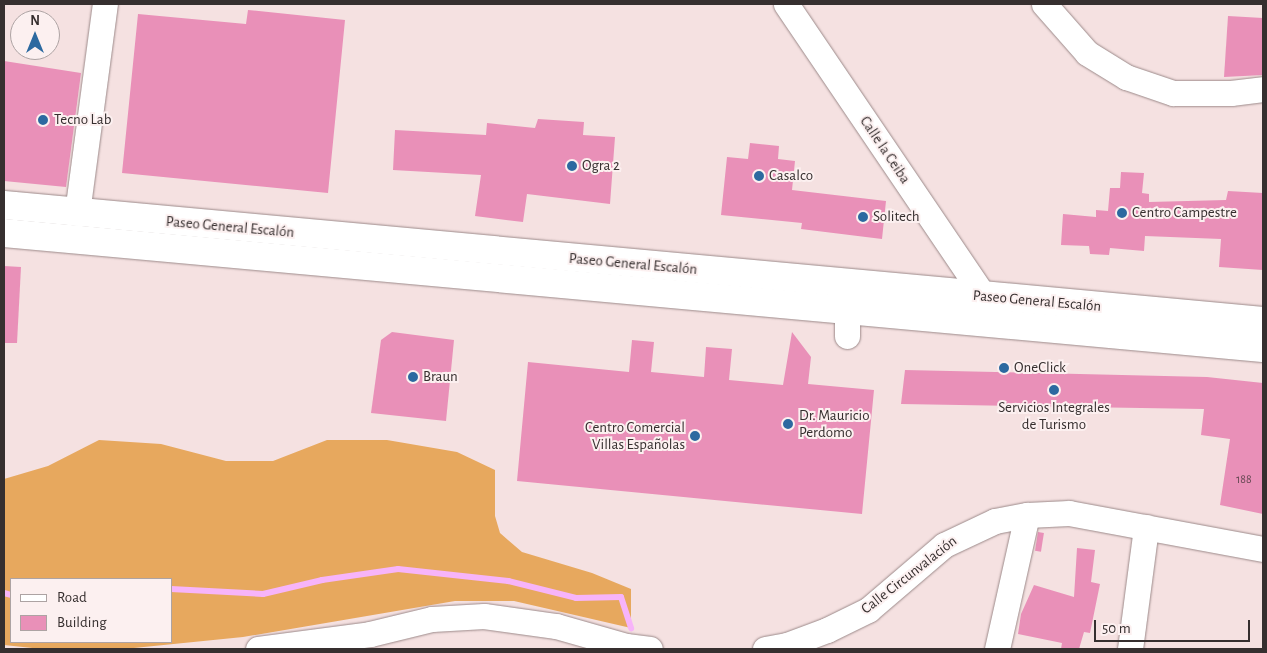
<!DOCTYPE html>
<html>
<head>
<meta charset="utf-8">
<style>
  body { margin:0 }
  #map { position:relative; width:1267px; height:653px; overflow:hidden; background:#f5e1e1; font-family:"Alegreya Sans",sans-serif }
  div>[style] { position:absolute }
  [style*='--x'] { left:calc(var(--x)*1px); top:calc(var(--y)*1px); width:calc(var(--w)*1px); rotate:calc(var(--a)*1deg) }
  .forest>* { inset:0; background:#e7a85e }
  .stream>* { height:6px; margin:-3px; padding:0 3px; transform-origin:3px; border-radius:3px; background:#f7b4f9 }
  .building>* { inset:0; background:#e990b8; transform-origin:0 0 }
  .roads { filter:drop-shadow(0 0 1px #9c8a8a) drop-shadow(0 0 1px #9c8a8a) }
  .minor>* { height:25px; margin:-12.5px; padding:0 12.5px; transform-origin:12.5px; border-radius:12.5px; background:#fff }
  .major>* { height:28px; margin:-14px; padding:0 14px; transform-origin:14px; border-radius:14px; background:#fff }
  .dots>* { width:14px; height:14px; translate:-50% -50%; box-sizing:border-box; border:2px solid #fcf0f0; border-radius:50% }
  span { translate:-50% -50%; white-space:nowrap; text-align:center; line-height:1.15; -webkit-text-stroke:4px #fcf0f0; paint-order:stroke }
  .number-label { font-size:12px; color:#634751 }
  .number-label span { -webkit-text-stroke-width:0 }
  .poi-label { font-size:15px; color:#362f2f }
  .left { translate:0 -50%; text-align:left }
  .right { translate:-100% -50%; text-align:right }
  .street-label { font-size:15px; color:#362f2f }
  .frame { position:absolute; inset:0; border:5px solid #362f2f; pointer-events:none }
  .legend { position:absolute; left:10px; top:578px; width:162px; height:65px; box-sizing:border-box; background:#fcf0f0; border:1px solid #ada3a3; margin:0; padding:6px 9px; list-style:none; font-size:15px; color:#362f2f }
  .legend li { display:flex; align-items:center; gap:10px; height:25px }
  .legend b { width:25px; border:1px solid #ada3a3 }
  .north { position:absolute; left:10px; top:10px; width:50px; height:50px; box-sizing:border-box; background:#fcf0f0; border:1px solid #ada3a3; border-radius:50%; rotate:0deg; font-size:14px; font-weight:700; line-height:20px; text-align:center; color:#362f2f }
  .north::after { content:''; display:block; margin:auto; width:18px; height:22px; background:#2c69a0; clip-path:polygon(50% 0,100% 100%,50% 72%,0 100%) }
  .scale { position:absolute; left:1094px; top:620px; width:156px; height:22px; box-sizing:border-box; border:2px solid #362f2f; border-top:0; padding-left:6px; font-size:15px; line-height:18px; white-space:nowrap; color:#362f2f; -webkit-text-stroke:4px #fcf0f0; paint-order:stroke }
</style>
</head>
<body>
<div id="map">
  <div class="forest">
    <div style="clip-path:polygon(evenodd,99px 440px,161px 444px,226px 461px,273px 461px,327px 440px,387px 440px,457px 452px,495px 470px,495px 516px,500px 533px,522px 552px,592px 573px,631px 589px,631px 628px,514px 601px,455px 601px,243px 637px,124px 649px,42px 649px,4px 645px,4px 479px,48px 466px,99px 440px,11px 579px,171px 579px,171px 642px,11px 642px,11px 579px)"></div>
  </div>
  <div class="stream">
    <div style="--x:171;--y:589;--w:92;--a:3.1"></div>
    <div style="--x:263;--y:594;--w:61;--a:-13.3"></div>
    <div style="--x:322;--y:580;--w:77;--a:-8.2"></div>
    <div style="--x:398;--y:569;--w:111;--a:6.2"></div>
    <div style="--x:508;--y:581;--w:70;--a:14"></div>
    <div style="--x:576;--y:598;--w:45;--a:-1.3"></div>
    <div style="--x:621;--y:597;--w:33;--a:72"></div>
    <div style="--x:4;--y:593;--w:7;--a:16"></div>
  </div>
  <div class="building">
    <div style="clip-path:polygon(248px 10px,345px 20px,328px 193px,122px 173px,138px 14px,246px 24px)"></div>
    <div style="clip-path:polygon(1228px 16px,1263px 18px,1263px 75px,1224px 77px)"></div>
    <div style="clip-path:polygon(4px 61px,81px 73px,66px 187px,4px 181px)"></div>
    <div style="clip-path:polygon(538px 119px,584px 122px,583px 135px,615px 137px,610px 204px,527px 194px,523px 222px,475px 216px,481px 175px,393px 170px,395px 130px,486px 135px,487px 123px,535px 128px)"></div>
    <div style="clip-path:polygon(750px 143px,779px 146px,778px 159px,795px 161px,792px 190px,886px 201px,882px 239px,801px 229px,802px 223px,721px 215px,727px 157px,748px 159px)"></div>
    <div style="clip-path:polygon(1121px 172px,1144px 173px,1142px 193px,1149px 194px,1149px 202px,1226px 200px,1228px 191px,1263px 193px,1263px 270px,1219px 267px,1221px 239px,1145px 236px,1144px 251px,1110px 248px,1109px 255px,1090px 254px,1089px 246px,1061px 245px,1063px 214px,1096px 217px,1096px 210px,1108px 211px,1110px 188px,1120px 188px)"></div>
    <div style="clip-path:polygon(4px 266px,21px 267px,17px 343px,4px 343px)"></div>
    <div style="clip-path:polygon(392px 332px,454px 340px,446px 421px,371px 413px,381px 340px)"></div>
    <div style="clip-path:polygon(792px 332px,811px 357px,808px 384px,874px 390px,862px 514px,517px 481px,528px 362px,629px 372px,632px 340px,654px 342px,651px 372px,704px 377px,706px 347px,732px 349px,729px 380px,783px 385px)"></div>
    <div style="clip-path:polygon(905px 370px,1207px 377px,1263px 383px,1263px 514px,1220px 505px,1230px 439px,1201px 435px,1204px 409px,901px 404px)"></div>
    <div style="left:1038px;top:532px;width:6px;height:19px;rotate:9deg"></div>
    <div style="clip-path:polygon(1077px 548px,1095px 550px,1091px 582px,1100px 584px,1090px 633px,1084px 632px,1079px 649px,1061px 649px,1062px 643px,1018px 634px,1021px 614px,1034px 585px,1074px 597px)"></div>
  </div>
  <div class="roads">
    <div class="minor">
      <div style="--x:786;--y:4;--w:353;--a:55.9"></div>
      <div style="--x:1044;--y:4;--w:65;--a:48.7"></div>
      <div style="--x:1087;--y:53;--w:46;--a:31.6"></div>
      <div style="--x:1126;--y:77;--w:50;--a:18.8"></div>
      <div style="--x:1173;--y:93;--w:58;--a:0"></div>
      <div style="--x:1231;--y:93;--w:32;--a:-7"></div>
      <div style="--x:77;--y:213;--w:211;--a:-82.4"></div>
      <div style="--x:847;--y:336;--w:26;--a:-90"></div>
      <div style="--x:258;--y:649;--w:113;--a:-7.6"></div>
      <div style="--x:370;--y:634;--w:64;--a:-13.6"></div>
      <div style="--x:432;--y:619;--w:52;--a:-3.3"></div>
      <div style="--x:484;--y:616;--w:73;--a:7.9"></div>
      <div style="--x:556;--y:626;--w:73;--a:15.9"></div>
      <div style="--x:626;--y:646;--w:24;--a:7"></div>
      <div style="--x:765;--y:649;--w:22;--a:-10"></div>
      <div style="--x:787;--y:645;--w:43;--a:-20.6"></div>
      <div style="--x:827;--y:630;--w:46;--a:-26"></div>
      <div style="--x:868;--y:610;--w:100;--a:-40.5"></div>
      <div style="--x:944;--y:545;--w:56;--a:-25.2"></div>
      <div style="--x:995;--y:521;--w:33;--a:-11"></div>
      <div style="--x:1027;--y:515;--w:42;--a:-2.7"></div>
      <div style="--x:1069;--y:513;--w:197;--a:10.5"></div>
      <div style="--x:997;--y:649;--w:137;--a:-77.4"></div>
      <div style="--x:1130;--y:649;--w:123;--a:-82.5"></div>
    </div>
    <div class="major">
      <div style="--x:4;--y:205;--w:1264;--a:5.26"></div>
      <div style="--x:4;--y:233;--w:1264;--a:5.22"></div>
    </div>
  </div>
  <div class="dots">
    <div style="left:43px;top:120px;background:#2c69a0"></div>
    <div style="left:572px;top:166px;background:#2c69a0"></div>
    <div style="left:759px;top:176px;background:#2c69a0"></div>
    <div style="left:1122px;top:213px;background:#2c69a0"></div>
    <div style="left:863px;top:217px;background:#2c69a0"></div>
    <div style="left:1004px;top:368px;background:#2c69a0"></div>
    <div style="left:413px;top:377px;background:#2c69a0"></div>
    <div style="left:1054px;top:390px;background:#2c69a0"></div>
    <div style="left:788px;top:424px;background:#2c69a0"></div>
    <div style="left:695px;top:436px;background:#2c69a0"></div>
  </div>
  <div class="number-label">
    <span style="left:1244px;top:480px">188</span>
  </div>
  <div class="poi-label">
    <span class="left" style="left:54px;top:120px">Tecno Lab</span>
    <span class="left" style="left:582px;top:166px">Ogra 2</span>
    <span class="left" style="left:769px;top:176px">Casalco</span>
    <span class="left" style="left:1132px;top:213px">Centro Campestre</span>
    <span class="left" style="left:873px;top:217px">Solitech</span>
    <span class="left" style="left:1014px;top:368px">OneClick</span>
    <span class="left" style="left:423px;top:377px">Braun</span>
    <span style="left:1054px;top:416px">Servicios Integrales<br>de Turismo</span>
    <span class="left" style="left:799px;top:424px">Dr. Mauricio<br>Perdomo</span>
    <span class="right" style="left:685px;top:436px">Centro Comercial<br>Villas Españolas</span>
  </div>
  <div class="street-label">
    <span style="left:885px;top:150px;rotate:56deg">Calle la Ceiba</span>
    <span style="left:230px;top:227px;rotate:5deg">Paseo General Escalón</span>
    <span style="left:633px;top:264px;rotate:5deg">Paseo General Escalón</span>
    <span style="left:1037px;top:301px;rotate:5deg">Paseo General Escalón</span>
    <span style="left:909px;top:575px;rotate:-38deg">Calle Circunvalación</span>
  </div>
  <div class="frame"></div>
  <ul class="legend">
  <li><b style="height:6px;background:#fff"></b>Road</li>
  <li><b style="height:14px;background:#e990b8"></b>Building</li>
  </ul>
  <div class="north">N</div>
  <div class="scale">50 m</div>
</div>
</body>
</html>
